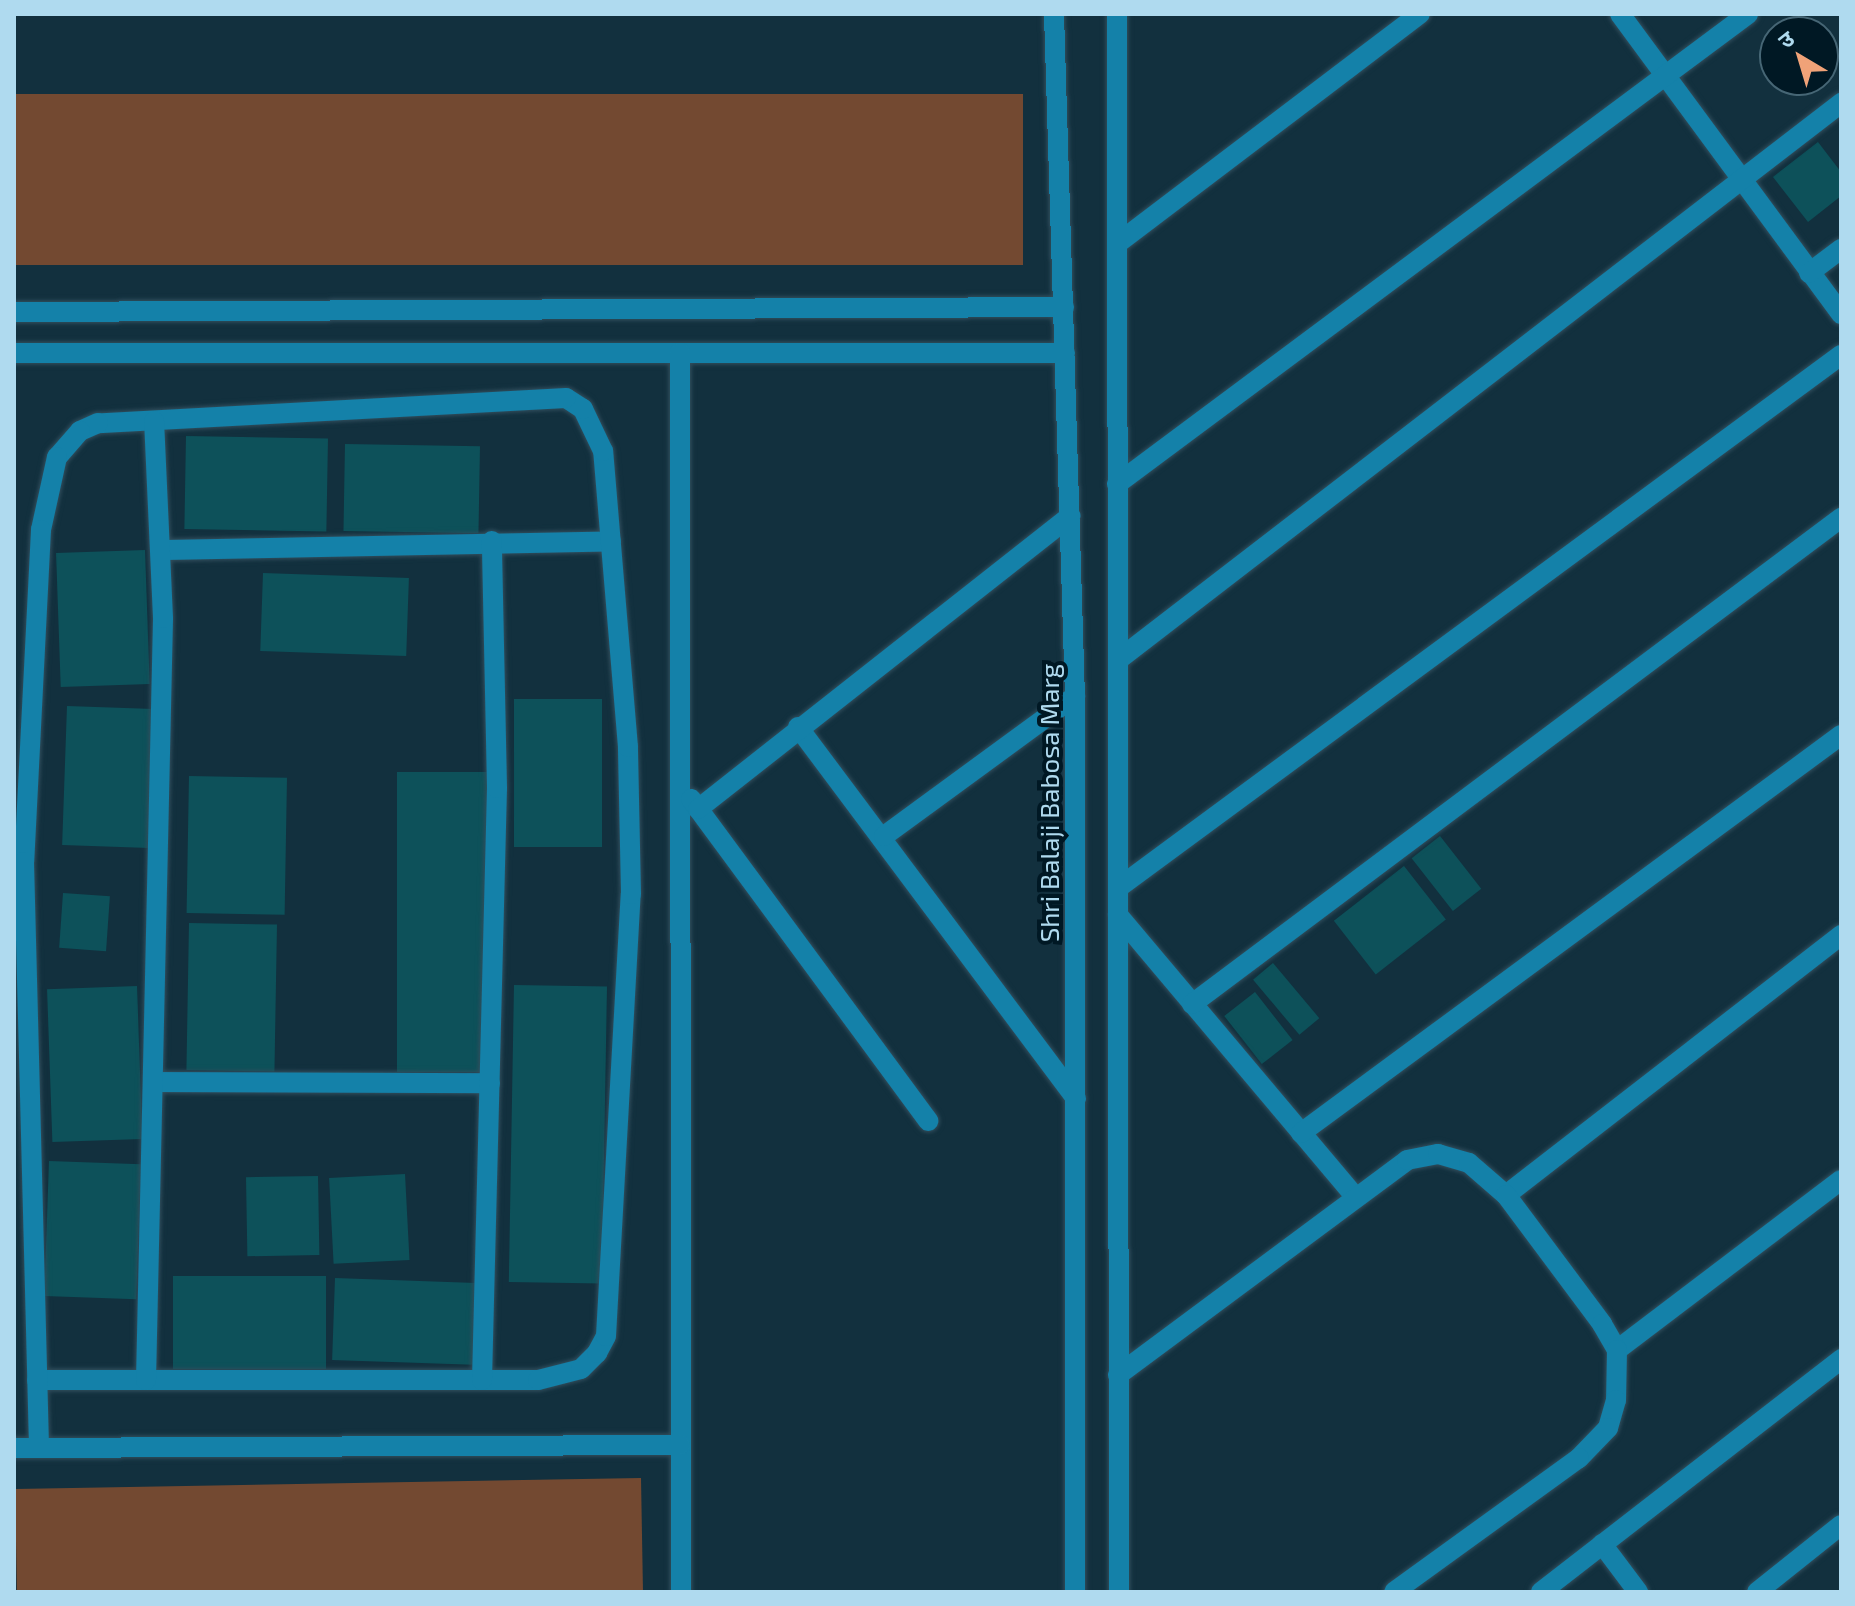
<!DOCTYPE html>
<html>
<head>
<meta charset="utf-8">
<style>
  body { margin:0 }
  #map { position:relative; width:1855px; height:1606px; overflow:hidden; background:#12303e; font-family:"Exo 2","Noto Sans Devanagari",sans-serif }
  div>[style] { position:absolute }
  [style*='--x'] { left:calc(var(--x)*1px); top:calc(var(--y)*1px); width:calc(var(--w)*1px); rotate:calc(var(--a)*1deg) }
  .green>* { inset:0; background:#734931; transform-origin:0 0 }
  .building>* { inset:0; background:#0d515a; transform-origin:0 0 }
  .roads { filter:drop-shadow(0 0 2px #314e5d) drop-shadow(0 0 2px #314e5d) }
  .minor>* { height:20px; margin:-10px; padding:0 10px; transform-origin:10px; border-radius:10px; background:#1481a9 }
  .tertiary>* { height:20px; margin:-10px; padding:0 10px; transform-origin:10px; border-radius:10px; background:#1481a9 }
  span { translate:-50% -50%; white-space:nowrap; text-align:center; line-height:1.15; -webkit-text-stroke:8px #001824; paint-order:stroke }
  .street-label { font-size:26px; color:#afdaef }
  .frame { position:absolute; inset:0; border:16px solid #afdaef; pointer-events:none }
  .north { position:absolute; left:1759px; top:16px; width:80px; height:80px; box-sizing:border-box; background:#001824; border:2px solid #466675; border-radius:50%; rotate:322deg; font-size:22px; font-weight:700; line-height:32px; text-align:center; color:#afdaef }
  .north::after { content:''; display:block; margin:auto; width:28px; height:36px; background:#f0a278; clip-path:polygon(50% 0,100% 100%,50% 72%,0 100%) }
</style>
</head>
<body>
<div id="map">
  <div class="green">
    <div style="left:14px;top:94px;width:1009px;height:171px"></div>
    <div style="left:641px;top:1478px;width:114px;height:626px;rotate:89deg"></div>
  </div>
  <div class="building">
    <div style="clip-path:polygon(1818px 142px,1841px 172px,1841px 196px,1808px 222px,1773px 177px)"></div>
    <div style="left:186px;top:436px;width:142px;height:93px;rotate:1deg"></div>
    <div style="left:345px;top:444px;width:135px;height:87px;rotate:1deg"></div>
    <div style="left:145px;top:550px;width:134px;height:89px;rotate:88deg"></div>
    <div style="left:263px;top:573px;width:146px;height:78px;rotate:2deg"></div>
    <div style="left:514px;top:699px;width:88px;height:148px"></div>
    <div style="left:67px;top:706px;width:87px;height:139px;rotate:2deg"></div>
    <div style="left:397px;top:772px;width:92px;height:300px"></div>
    <div style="left:189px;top:776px;width:98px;height:137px;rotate:1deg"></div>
    <div style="left:1440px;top:836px;width:67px;height:36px;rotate:52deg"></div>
    <div style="left:1404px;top:866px;width:68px;height:89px;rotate:52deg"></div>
    <div style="left:63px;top:893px;width:47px;height:55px;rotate:4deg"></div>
    <div style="left:189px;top:923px;width:88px;height:147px;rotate:1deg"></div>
    <div style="left:1273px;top:963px;width:72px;height:26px;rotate:50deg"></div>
    <div style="left:514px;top:985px;width:93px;height:297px;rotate:1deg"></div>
    <div style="left:137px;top:986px;width:153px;height:90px;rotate:88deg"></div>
    <div style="left:1255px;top:992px;width:61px;height:39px;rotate:52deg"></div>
    <div style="left:49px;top:1161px;width:92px;height:135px;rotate:2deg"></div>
    <div style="left:405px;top:1174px;width:86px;height:76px;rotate:87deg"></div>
    <div style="left:318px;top:1176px;width:79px;height:72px;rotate:89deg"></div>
    <div style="left:173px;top:1276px;width:153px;height:93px"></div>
    <div style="left:335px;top:1278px;width:141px;height:82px;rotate:2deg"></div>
  </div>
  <div class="roads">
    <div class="minor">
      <div style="--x:1620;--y:14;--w:373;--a:53.6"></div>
      <div style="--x:1118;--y:243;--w:379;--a:-37.2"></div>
      <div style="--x:1809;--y:273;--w:40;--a:-37"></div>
      <div style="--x:14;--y:312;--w:1050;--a:-0.27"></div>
      <div style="--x:14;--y:353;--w:1051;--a:0"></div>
      <div style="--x:680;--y:353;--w:1239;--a:89.95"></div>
      <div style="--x:1117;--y:484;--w:787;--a:-36.68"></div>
      <div style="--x:162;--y:550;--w:449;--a:-1.1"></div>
      <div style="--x:1118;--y:660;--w:913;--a:-37.61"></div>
      <div style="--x:798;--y:727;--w:464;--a:53.2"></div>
      <div style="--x:691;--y:799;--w:400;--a:53.6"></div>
      <div style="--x:698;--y:809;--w:474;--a:-38.2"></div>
      <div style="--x:884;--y:836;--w:237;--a:-36.2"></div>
      <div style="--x:1118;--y:888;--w:898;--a:-36.4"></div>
      <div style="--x:1118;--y:915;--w:368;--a:49.9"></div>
      <div style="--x:1192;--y:1004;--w:811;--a:-36.83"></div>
      <div style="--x:156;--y:1082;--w:334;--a:0.2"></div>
      <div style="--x:1301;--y:1133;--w:671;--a:-36.39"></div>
      <div style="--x:1506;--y:1195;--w:424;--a:-37.8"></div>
      <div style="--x:1617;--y:1350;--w:281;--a:-37.2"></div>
      <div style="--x:1118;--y:1375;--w:360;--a:-36.6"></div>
      <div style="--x:1407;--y:1160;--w:32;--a:-11"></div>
      <div style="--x:1438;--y:1154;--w:32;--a:16"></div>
      <div style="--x:1469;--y:1163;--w:49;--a:40.9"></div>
      <div style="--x:1506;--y:1195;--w:161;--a:53.3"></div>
      <div style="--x:1602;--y:1324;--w:30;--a:60"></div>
      <div style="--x:1617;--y:1350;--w:50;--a:91.1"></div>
      <div style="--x:1616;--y:1400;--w:29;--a:106"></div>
      <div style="--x:1608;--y:1428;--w:42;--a:134"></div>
      <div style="--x:1579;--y:1458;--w:228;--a:144.1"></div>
      <div style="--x:37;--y:1380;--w:501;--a:0"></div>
      <div style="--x:538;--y:1380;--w:44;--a:-14.3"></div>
      <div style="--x:581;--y:1369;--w:23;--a:-45"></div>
      <div style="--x:597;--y:1353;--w:19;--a:-62"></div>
      <div style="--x:606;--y:1336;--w:443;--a:-86.8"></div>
      <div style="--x:631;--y:894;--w:147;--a:-91.2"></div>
      <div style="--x:628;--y:747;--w:297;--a:-94.8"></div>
      <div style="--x:603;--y:451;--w:47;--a:-115.5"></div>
      <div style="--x:583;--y:409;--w:20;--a:-147"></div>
      <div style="--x:566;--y:398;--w:469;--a:176.9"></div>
      <div style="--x:98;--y:423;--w:20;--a:156"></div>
      <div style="--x:80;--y:431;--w:35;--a:131"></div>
      <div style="--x:57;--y:457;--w:75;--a:102.4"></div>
      <div style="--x:41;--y:530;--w:332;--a:92.9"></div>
      <div style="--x:24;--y:862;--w:586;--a:88.53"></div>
      <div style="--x:146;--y:1380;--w:762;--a:-88.72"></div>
      <div style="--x:163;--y:618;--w:197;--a:-92.6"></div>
      <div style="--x:482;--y:1380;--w:592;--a:-88.55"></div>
      <div style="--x:497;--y:788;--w:247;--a:-91.2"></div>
      <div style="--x:14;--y:1448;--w:666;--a:-0.26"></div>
      <div style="--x:1602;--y:1544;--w:60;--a:53.1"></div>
      <div style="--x:1541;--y:1592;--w:380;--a:-37.8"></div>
      <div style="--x:1757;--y:1592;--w:107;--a:-38.6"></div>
    </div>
    <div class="tertiary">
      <div style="--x:1054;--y:14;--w:682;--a:88.24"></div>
      <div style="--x:1075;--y:696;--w:896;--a:90"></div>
      <div style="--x:1117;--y:14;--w:1578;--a:89.93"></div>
    </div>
  </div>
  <div class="street-label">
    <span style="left:1049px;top:803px;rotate:-90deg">Shri Balaji Babosa Marg</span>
  </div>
  <div class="frame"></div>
  <div class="north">उ</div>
</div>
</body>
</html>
